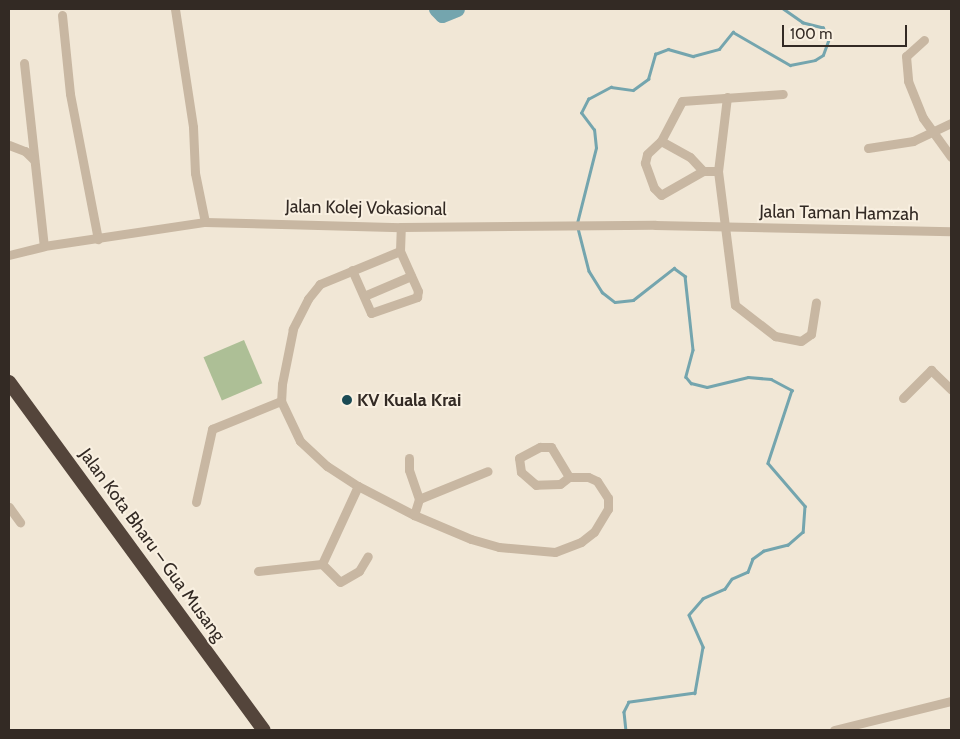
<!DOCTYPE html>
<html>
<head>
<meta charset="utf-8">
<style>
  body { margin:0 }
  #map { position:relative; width:960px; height:739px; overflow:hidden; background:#f1e7d6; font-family:Cabin,sans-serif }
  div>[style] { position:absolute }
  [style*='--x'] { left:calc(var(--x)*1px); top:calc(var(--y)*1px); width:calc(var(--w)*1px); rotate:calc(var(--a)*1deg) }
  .green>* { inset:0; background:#adbf96; transform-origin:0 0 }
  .stream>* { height:2.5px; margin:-1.25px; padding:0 1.25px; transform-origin:1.25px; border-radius:1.25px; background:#74a5ae }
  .river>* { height:15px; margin:-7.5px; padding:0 7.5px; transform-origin:7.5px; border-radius:7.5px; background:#74a5ae }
  .minor>* { height:9px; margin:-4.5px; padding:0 4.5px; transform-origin:4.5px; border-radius:4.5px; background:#c8b7a2 }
  .highway>* { height:14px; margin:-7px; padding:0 7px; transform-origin:7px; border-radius:7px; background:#54453b }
  .dots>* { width:14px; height:14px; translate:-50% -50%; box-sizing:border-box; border:2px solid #f9f0e1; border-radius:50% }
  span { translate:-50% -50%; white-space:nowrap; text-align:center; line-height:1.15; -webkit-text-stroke:4px #f9f0e1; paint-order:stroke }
  .street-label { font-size:18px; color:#332a24 }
  .poi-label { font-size:18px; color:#332a24; font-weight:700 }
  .left { translate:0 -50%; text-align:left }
  .frame { position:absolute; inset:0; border:10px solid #332a24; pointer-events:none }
  .scale { position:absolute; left:782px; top:25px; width:125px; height:22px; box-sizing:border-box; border:2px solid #332a24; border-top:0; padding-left:6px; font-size:15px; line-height:18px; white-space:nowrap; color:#332a24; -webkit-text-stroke:4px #f9f0e1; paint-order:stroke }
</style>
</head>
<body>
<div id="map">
  <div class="green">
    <div style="left:244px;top:340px;width:47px;height:44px;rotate:67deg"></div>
  </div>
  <div class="stream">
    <div style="--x:577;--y:223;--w:77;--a:-75.8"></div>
    <div style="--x:596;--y:148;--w:18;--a:-96"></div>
    <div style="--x:594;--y:130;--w:21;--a:-127"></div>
    <div style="--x:581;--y:113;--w:16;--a:-63"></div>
    <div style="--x:588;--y:99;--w:26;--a:-28"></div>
    <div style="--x:611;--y:87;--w:22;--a:8"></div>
    <div style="--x:633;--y:90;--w:19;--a:-36"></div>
    <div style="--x:648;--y:79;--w:26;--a:-74"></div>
    <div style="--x:655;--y:54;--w:14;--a:-21"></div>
    <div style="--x:668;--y:49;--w:26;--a:16"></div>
    <div style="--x:693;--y:56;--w:27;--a:-15"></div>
    <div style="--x:719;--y:49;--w:22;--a:-51"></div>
    <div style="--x:733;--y:32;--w:66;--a:30.1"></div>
    <div style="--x:790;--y:65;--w:25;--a:-11"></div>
    <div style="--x:815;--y:60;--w:9;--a:-32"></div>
    <div style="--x:823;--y:55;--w:15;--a:-70"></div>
    <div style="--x:828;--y:41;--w:14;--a:-111"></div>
    <div style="--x:823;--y:28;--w:21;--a:-166"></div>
    <div style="--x:803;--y:23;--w:24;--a:-145"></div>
    <div style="--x:578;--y:228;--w:44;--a:75.7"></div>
    <div style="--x:589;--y:271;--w:25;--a:58"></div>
    <div style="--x:602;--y:292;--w:16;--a:38"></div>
    <div style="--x:615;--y:302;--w:18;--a:-6"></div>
    <div style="--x:633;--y:300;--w:52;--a:-38"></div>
    <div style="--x:674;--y:268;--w:14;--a:36"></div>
    <div style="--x:685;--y:276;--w:74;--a:83.8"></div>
    <div style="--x:693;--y:350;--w:28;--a:105"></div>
    <div style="--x:686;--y:377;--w:8;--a:50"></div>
    <div style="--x:691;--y:383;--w:16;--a:14"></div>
    <div style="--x:707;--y:387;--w:42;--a:-13.7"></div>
    <div style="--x:748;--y:377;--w:23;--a:5"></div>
    <div style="--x:771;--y:379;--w:24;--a:28"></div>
    <div style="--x:792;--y:390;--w:77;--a:108.2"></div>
    <div style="--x:768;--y:463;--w:57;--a:49.3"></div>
    <div style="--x:805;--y:506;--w:26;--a:94"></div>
    <div style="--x:803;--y:532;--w:20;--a:139"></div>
    <div style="--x:788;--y:545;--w:25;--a:166"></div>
    <div style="--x:764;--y:551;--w:14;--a:144"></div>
    <div style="--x:753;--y:559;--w:14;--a:111"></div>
    <div style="--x:748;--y:572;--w:17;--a:156"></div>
    <div style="--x:732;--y:579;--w:12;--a:125"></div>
    <div style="--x:725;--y:589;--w:24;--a:156"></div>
    <div style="--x:703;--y:599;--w:21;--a:131"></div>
    <div style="--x:689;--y:615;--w:35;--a:66"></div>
    <div style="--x:703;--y:647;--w:47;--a:99.9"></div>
    <div style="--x:695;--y:693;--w:67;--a:172.2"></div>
    <div style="--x:629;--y:702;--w:11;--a:117"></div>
    <div style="--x:624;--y:712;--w:18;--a:84"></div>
  </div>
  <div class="river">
    <div style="--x:436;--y:9;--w:8;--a:45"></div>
    <div style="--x:442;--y:15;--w:16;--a:-22"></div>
  </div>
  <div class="minor">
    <div style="--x:175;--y:9;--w:119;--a:81.3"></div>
    <div style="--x:193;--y:127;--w:46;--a:87.5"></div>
    <div style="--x:195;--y:173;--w:50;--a:78.5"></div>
    <div style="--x:62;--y:15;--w:79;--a:84.2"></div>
    <div style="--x:70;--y:94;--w:148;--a:79.1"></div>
    <div style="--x:924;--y:40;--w:24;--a:138"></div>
    <div style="--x:906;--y:56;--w:25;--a:85"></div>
    <div style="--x:908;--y:81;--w:40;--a:68"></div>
    <div style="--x:923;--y:118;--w:48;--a:54.3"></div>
    <div style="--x:24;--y:63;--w:184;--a:83.8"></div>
    <div style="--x:727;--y:97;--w:75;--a:96.9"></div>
    <div style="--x:718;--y:171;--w:135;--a:82.8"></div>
    <div style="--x:735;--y:305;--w:51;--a:37.8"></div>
    <div style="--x:775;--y:336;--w:26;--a:11"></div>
    <div style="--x:801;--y:341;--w:12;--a:-35"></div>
    <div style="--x:811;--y:334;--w:32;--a:-81"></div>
    <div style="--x:661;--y:141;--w:33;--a:29"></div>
    <div style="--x:690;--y:157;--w:19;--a:47"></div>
    <div style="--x:703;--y:171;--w:15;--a:0"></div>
    <div style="--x:9;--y:145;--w:17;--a:21"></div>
    <div style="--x:25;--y:151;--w:13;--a:45"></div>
    <div style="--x:868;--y:148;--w:46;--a:-8.8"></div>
    <div style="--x:913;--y:141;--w:42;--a:-25.3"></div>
    <div style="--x:703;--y:171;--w:48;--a:150.3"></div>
    <div style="--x:661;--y:195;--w:10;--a:-135"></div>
    <div style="--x:654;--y:188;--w:27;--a:-110"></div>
    <div style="--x:645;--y:163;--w:9;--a:-77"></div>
    <div style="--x:647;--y:154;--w:19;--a:-43"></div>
    <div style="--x:661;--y:141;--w:45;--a:-62.3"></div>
    <div style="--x:682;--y:101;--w:101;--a:-4"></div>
    <div style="--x:400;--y:251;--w:87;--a:157.6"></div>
    <div style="--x:320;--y:284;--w:19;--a:129"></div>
    <div style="--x:308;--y:299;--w:34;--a:117"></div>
    <div style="--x:293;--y:329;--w:56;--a:101.3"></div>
    <div style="--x:282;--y:384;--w:17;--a:93"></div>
    <div style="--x:281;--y:401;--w:44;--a:64.6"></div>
    <div style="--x:300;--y:441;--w:37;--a:43"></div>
    <div style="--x:327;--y:466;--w:37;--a:33"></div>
    <div style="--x:358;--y:486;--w:63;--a:27.4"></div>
    <div style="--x:414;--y:515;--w:62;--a:22.8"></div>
    <div style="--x:471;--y:539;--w:29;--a:16"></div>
    <div style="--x:499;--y:547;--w:56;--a:5.1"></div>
    <div style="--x:555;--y:552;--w:28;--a:-21"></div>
    <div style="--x:581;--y:542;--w:16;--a:-38"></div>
    <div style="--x:594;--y:532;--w:27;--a:-59"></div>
    <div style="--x:608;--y:509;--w:11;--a:-90"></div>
    <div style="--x:608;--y:498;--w:20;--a:-123"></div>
    <div style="--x:597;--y:481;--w:10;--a:-156"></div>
    <div style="--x:588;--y:477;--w:19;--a:180"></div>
    <div style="--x:569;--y:477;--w:11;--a:142"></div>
    <div style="--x:560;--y:484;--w:24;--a:178"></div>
    <div style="--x:536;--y:485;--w:20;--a:-139"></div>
    <div style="--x:521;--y:472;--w:14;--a:-98"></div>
    <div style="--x:519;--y:458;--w:24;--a:-28"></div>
    <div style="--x:540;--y:447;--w:11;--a:0"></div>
    <div style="--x:551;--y:447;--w:35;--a:59"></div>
    <div style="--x:9;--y:255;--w:36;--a:-14"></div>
    <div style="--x:44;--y:246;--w:163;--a:-8.5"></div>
    <div style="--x:205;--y:222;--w:196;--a:1.5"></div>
    <div style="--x:401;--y:227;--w:254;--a:-0.5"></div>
    <div style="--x:655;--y:225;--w:296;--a:1.2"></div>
    <div style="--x:352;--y:270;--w:47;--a:66.2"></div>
    <div style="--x:371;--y:313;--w:49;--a:-19.2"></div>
    <div style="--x:417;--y:297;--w:6;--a:-81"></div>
    <div style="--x:418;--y:291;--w:44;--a:-114.2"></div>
    <div style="--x:400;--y:251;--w:24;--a:-88"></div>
    <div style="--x:364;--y:296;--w:51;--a:-23.1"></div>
    <div style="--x:903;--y:398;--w:40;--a:-45"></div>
    <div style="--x:931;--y:370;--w:28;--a:44"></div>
    <div style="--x:409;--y:458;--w:12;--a:90"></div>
    <div style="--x:409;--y:470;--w:31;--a:71"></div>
    <div style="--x:419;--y:499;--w:17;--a:107"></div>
    <div style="--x:358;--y:486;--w:86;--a:114.8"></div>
    <div style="--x:322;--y:564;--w:25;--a:45"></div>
    <div style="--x:340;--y:582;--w:22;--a:-30"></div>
    <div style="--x:359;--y:571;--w:17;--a:-59"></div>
    <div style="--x:419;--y:499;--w:74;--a:-22.1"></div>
    <div style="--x:196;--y:502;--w:75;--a:-77.6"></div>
    <div style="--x:212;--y:429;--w:74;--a:-22.1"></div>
    <div style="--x:9;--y:507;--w:19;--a:54"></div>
    <div style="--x:258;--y:571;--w:64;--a:-6.2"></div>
    <div style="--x:834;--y:730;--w:121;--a:-13.9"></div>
  </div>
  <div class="highway">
    <div style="--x:9;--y:382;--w:431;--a:53.8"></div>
  </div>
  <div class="dots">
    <div style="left:347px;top:400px;background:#1a4a54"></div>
  </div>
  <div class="street-label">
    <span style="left:366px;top:208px;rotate:1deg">Jalan Kolej Vokasional</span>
    <span style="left:839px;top:213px;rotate:1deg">Jalan Taman Hamzah</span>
    <span style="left:152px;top:545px;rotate:54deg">Jalan Kota Bharu – Gua Musang</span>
  </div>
  <div class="poi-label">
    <span class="left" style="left:357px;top:400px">KV Kuala Krai</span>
  </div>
  <div class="frame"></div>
  <div class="scale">100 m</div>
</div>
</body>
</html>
